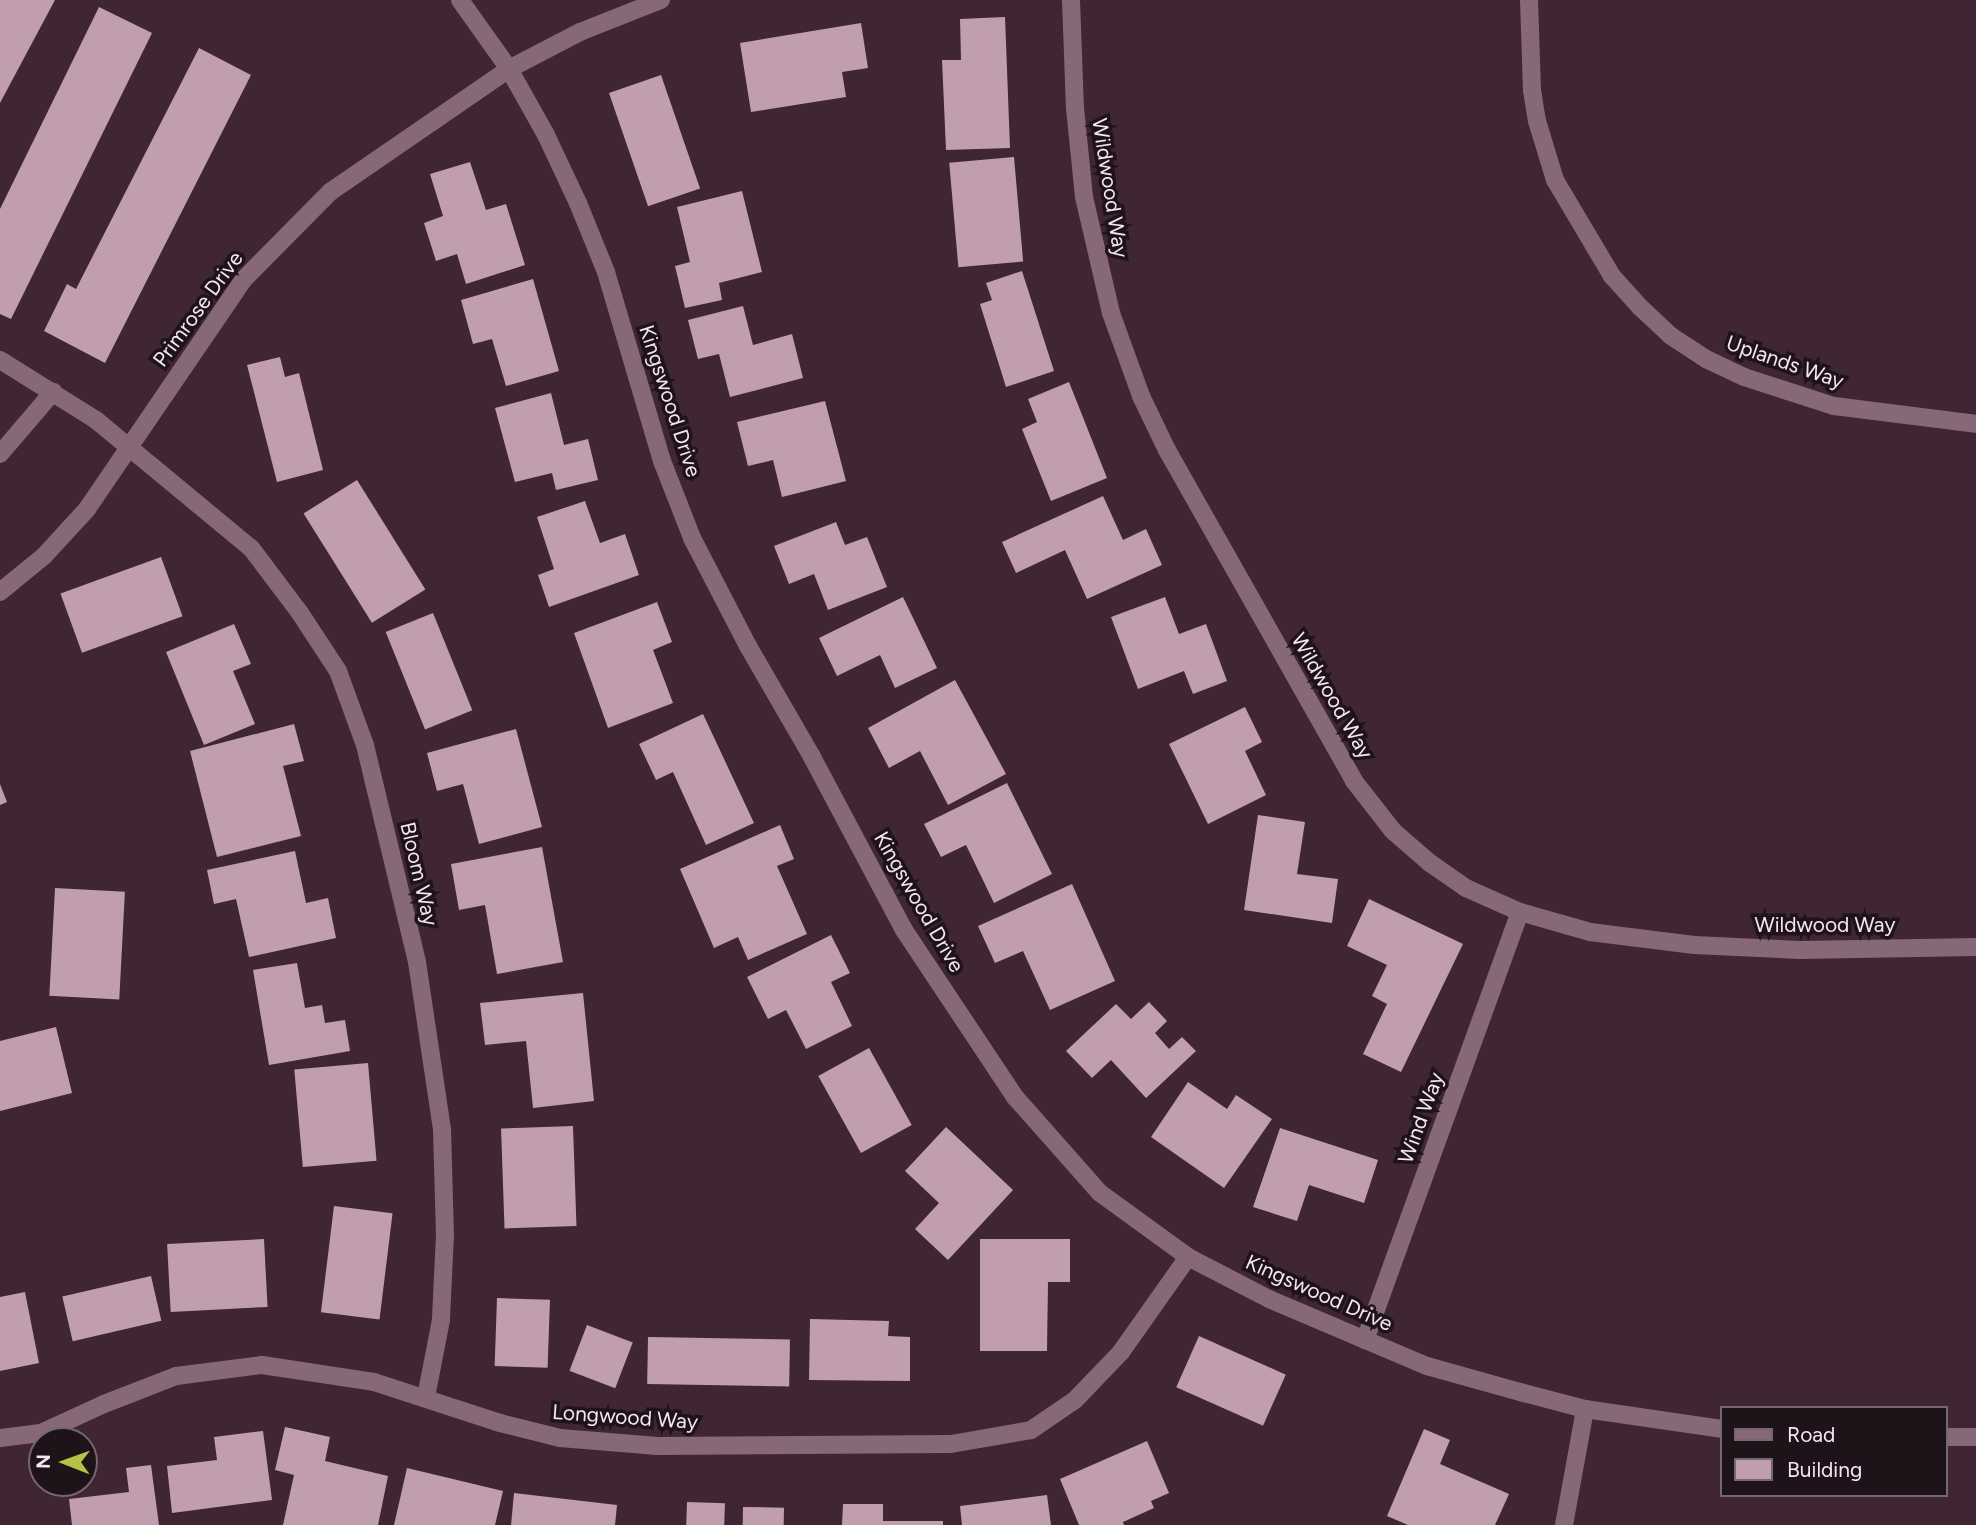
<!DOCTYPE html>
<html>
<head>
<meta charset="utf-8">
<style>
  body { margin:0 }
  #map { position:relative; width:1976px; height:1525px; overflow:hidden; background:#402535; font-family:Figtree,sans-serif }
  div>[style] { position:absolute }
  [style*='--x'] { left:calc(var(--x)*1px); top:calc(var(--y)*1px); width:calc(var(--w)*1px); rotate:calc(var(--a)*1deg) }
  .building>* { inset:0; background:#c09eb0; transform-origin:0 0 }
  .minor>* { height:18px; margin:-9px; padding:0 9px; transform-origin:9px; border-radius:9px; background:#876879 }
  span { translate:-50% -50%; white-space:nowrap; text-align:center; line-height:1.15; -webkit-text-stroke:7px #1f131a; paint-order:stroke }
  .street-label { font-size:21px; color:#f7e5ef }
  .legend { position:absolute; left:1720px; top:1406px; width:228px; height:91px; box-sizing:border-box; background:#1f131a; border:2px solid #75676f; margin:0; padding:9px 12px; list-style:none; font-size:21px; color:#f7e5ef }
  .legend li { display:flex; align-items:center; gap:14px; height:35px }
  .legend b { width:35px; border:2px solid #75676f }
  .north { position:absolute; left:28px; top:1427px; width:70px; height:70px; box-sizing:border-box; background:#1f131a; border:2px solid #75676f; border-radius:50%; rotate:271deg; font-size:19px; font-weight:700; line-height:28px; text-align:center; color:#f7e5ef }
  .north::after { content:''; display:block; margin:auto; width:24px; height:32px; background:#b7c148; clip-path:polygon(50% 0,100% 100%,50% 72%,0 100%) }
</style>
</head>
<body>
<div id="map">
  <div class="building">
    <div style="clip-path:polygon(0 0,55px 0,0 103px)"></div>
    <div style="clip-path:polygon(99px 7px,152px 33px,11px 319px,0 314px,0 209px)"></div>
    <div style="clip-path:polygon(1005px 17px,1010px 148px,946px 150px,942px 60px,961px 60px,960px 19px)"></div>
    <div style="clip-path:polygon(861px 23px,868px 68px,842px 72px,846px 97px,751px 112px,740px 43px)"></div>
    <div style="clip-path:polygon(199px 48px,251px 75px,105px 363px,44px 331px,67px 284px,76px 289px)"></div>
    <div style="left:661px;top:75px;width:120px;height:55px;rotate:71deg"></div>
    <div style="left:1014px;top:157px;width:105px;height:65px;rotate:85deg"></div>
    <div style="clip-path:polygon(470px 162px,486px 210px,506px 204px,525px 265px,466px 284px,457px 254px,436px 261px,424px 223px,443px 216px,430px 174px)"></div>
    <div style="clip-path:polygon(742px 191px,762px 272px,719px 283px,722px 300px,685px 308px,675px 266px,690px 262px,677px 207px)"></div>
    <div style="clip-path:polygon(1022px 271px,1054px 371px,1006px 387px,980px 304px,992px 300px,986px 283px)"></div>
    <div style="clip-path:polygon(533px 279px,559px 371px,506px 386px,492px 339px,473px 344px,461px 300px)"></div>
    <div style="clip-path:polygon(743px 306px,753px 345px,792px 334px,803px 378px,730px 397px,719px 354px,698px 359px,688px 320px)"></div>
    <div style="clip-path:polygon(280px 357px,285px 377px,299px 373px,323px 470px,277px 482px,247px 365px)"></div>
    <div style="clip-path:polygon(1069px 382px,1107px 478px,1051px 501px,1022px 429px,1037px 422px,1028px 399px)"></div>
    <div style="clip-path:polygon(551px 393px,564px 445px,588px 439px,598px 480px,556px 490px,552px 473px,515px 482px,495px 408px)"></div>
    <div style="clip-path:polygon(825px 401px,846px 481px,782px 497px,773px 460px,748px 466px,737px 422px)"></div>
    <div style="left:357px;top:480px;width:129px;height:63px;rotate:58deg"></div>
    <div style="clip-path:polygon(1103px 496px,1123px 540px,1146px 529px,1162px 565px,1087px 599px,1065px 550px,1016px 573px,1002px 542px)"></div>
    <div style="clip-path:polygon(585px 501px,600px 543px,625px 534px,639px 575px,549px 607px,538px 575px,554px 569px,537px 517px)"></div>
    <div style="clip-path:polygon(836px 522px,845px 545px,867px 537px,887px 587px,828px 610px,814px 574px,789px 584px,774px 546px)"></div>
    <div style="left:161px;top:557px;width:63px;height:107px;rotate:70deg"></div>
    <div style="clip-path:polygon(903px 597px,937px 668px,895px 688px,880px 655px,837px 676px,819px 638px)"></div>
    <div style="clip-path:polygon(1165px 597px,1179px 634px,1206px 624px,1227px 681px,1193px 694px,1184px 671px,1138px 689px,1111px 617px)"></div>
    <div style="clip-path:polygon(657px 602px,672px 642px,653px 650px,673px 703px,608px 728px,574px 633px)"></div>
    <div style="left:433px;top:613px;width:105px;height:51px;rotate:68deg"></div>
    <div style="clip-path:polygon(234px 624px,251px 664px,233px 671px,255px 724px,204px 745px,166px 652px)"></div>
    <div style="clip-path:polygon(955px 680px,1006px 774px,948px 805px,920px 751px,889px 768px,868px 728px)"></div>
    <div style="clip-path:polygon(1245px 707px,1262px 742px,1245px 751px,1266px 795px,1208px 824px,1169px 744px)"></div>
    <div style="clip-path:polygon(703px 714px,754px 823px,706px 845px,673px 772px,656px 780px,639px 744px)"></div>
    <div style="clip-path:polygon(294px 724px,304px 761px,283px 766px,301px 836px,217px 857px,190px 751px)"></div>
    <div style="clip-path:polygon(516px 729px,542px 827px,479px 844px,463px 784px,437px 791px,427px 753px)"></div>
    <div style="clip-path:polygon(1007px 783px,1052px 874px,994px 903px,966px 845px,941px 857px,924px 824px)"></div>
    <div style="clip-path:polygon(0 784px,7px 802px,0 805px)"></div>
    <div style="clip-path:polygon(1258px 815px,1305px 822px,1297px 874px,1338px 879px,1332px 923px,1244px 910px)"></div>
    <div style="clip-path:polygon(780px 825px,794px 859px,777px 866px,807px 934px,748px 960px,738px 937px,714px 948px,680px 869px)"></div>
    <div style="clip-path:polygon(542px 847px,563px 962px,497px 974px,485px 905px,459px 910px,451px 864px)"></div>
    <div style="clip-path:polygon(295px 851px,306px 903px,328px 898px,336px 938px,249px 957px,236px 899px,214px 904px,207px 870px)"></div>
    <div style="clip-path:polygon(1072px 884px,1115px 981px,1050px 1010px,1023px 951px,995px 963px,978px 926px)"></div>
    <div style="left:55px;top:888px;width:70px;height:108px;rotate:3deg"></div>
    <div style="clip-path:polygon(1369px 899px,1463px 944px,1401px 1072px,1363px 1054px,1387px 1004px,1372px 996px,1387px 965px,1347px 946px)"></div>
    <div style="clip-path:polygon(831px 935px,850px 973px,831px 982px,852px 1026px,806px 1049px,786px 1010px,768px 1019px,747px 977px)"></div>
    <div style="clip-path:polygon(297px 963px,305px 1008px,322px 1005px,325px 1023px,345px 1020px,350px 1051px,269px 1065px,253px 970px)"></div>
    <div style="clip-path:polygon(583px 993px,594px 1101px,533px 1108px,526px 1041px,485px 1045px,480px 1003px)"></div>
    <div style="clip-path:polygon(1149px 1002px,1167px 1021px,1155px 1033px,1169px 1049px,1182px 1037px,1196px 1051px,1146px 1098px,1111px 1060px,1092px 1078px,1066px 1051px,1116px 1004px,1131px 1019px)"></div>
    <div style="clip-path:polygon(56px 1027px,72px 1093px,0 1111px,0 1041px)"></div>
    <div style="left:869px;top:1048px;width:88px;height:58px;rotate:61deg"></div>
    <div style="left:368px;top:1063px;width:98px;height:74px;rotate:85deg"></div>
    <div style="clip-path:polygon(1188px 1082px,1227px 1109px,1236px 1095px,1272px 1119px,1224px 1188px,1151px 1137px)"></div>
    <div style="left:573px;top:1126px;width:100px;height:72px;rotate:88deg"></div>
    <div style="clip-path:polygon(946px 1127px,1013px 1190px,948px 1260px,915px 1229px,939px 1203px,905px 1171px)"></div>
    <div style="clip-path:polygon(1280px 1128px,1378px 1160px,1364px 1203px,1309px 1185px,1297px 1221px,1253px 1207px)"></div>
    <div style="left:334px;top:1206px;width:59px;height:107px;rotate:7deg"></div>
    <div style="left:264px;top:1239px;width:68px;height:97px;rotate:87deg"></div>
    <div style="clip-path:polygon(980px 1239px,1070px 1239px,1070px 1282px,1048px 1282px,1047px 1351px,980px 1351px)"></div>
    <div style="left:151px;top:1276px;width:46px;height:91px;rotate:77deg"></div>
    <div style="clip-path:polygon(25px 1292px,39px 1363px,0 1371px,0 1297px)"></div>
    <div style="left:497px;top:1298px;width:53px;height:68px;rotate:2deg"></div>
    <div style="clip-path:polygon(810px 1319px,889px 1321px,888px 1336px,910px 1337px,910px 1381px,809px 1380px)"></div>
    <div style="left:587px;top:1325px;width:49px;height:49px;rotate:21deg"></div>
    <div style="left:1199px;top:1336px;width:95px;height:56px;rotate:24deg"></div>
    <div style="left:648px;top:1337px;width:142px;height:47px;rotate:1deg"></div>
    <div style="clip-path:polygon(285px 1427px,330px 1437px,325px 1461px,388px 1476px,378px 1525px,283px 1525px,294px 1475px,275px 1470px)"></div>
    <div style="clip-path:polygon(1424px 1429px,1450px 1440px,1440px 1464px,1509px 1494px,1495px 1525px,1408px 1525px,1387px 1516px)"></div>
    <div style="clip-path:polygon(263px 1431px,272px 1500px,172px 1513px,167px 1466px,217px 1460px,214px 1437px)"></div>
    <div style="clip-path:polygon(1147px 1441px,1169px 1493px,1151px 1501px,1154px 1508px,1123px 1522px,1124px 1525px,1079px 1525px,1060px 1479px)"></div>
    <div style="clip-path:polygon(151px 1465px,159px 1525px,72px 1525px,69px 1499px,129px 1492px,126px 1468px)"></div>
    <div style="clip-path:polygon(407px 1468px,503px 1491px,495px 1525px,394px 1525px)"></div>
    <div style="clip-path:polygon(514px 1493px,617px 1505px,615px 1525px,511px 1525px)"></div>
    <div style="clip-path:polygon(1047px 1495px,1051px 1525px,962px 1525px,960px 1506px)"></div>
    <div style="left:687px;top:1502px;width:38px;height:23px;rotate:2deg"></div>
    <div style="clip-path:polygon(843px 1504px,883px 1504px,883px 1521px,943px 1521px,943px 1525px,842px 1525px)"></div>
    <div style="left:743px;top:1507px;width:41px;height:18px;rotate:1deg"></div>
  </div>
  <div class="minor">
    <div style="--x:460;--y:0;--w:85;--a:54.6"></div>
    <div style="--x:509;--y:69;--w:76;--a:60.7"></div>
    <div style="--x:546;--y:135;--w:75;--a:64.8"></div>
    <div style="--x:578;--y:203;--w:74;--a:67.9"></div>
    <div style="--x:606;--y:272;--w:197;--a:73.5"></div>
    <div style="--x:662;--y:461;--w:83;--a:68.7"></div>
    <div style="--x:692;--y:538;--w:122;--a:62.6"></div>
    <div style="--x:748;--y:646;--w:128;--a:60"></div>
    <div style="--x:812;--y:757;--w:196;--a:62"></div>
    <div style="--x:904;--y:930;--w:201;--a:56.4"></div>
    <div style="--x:1015;--y:1097;--w:128;--a:48.5"></div>
    <div style="--x:1100;--y:1193;--w:109;--a:36"></div>
    <div style="--x:1188;--y:1257;--w:91;--a:27.4"></div>
    <div style="--x:1269;--y:1299;--w:172;--a:23"></div>
    <div style="--x:1427;--y:1366;--w:97;--a:15.6"></div>
    <div style="--x:1520;--y:1392;--w:67;--a:14.7"></div>
    <div style="--x:1585;--y:1409;--w:138;--a:8.3"></div>
    <div style="--x:1071;--y:0;--w:108;--a:87.9"></div>
    <div style="--x:1075;--y:108;--w:89;--a:84.2"></div>
    <div style="--x:1084;--y:197;--w:119;--a:76.9"></div>
    <div style="--x:1111;--y:313;--w:88;--a:70.1"></div>
    <div style="--x:1141;--y:396;--w:60;--a:64.3"></div>
    <div style="--x:1167;--y:450;--w:380;--a:60.5"></div>
    <div style="--x:1354;--y:781;--w:63;--a:52"></div>
    <div style="--x:1393;--y:831;--w:49;--a:40.9"></div>
    <div style="--x:1430;--y:863;--w:44;--a:34.8"></div>
    <div style="--x:1466;--y:888;--w:59;--a:24"></div>
    <div style="--x:1520;--y:912;--w:73;--a:15.9"></div>
    <div style="--x:1590;--y:932;--w:105;--a:7.1"></div>
    <div style="--x:1694;--y:945;--w:106;--a:2.7"></div>
    <div style="--x:1800;--y:950;--w:176;--a:-1"></div>
    <div style="--x:1529;--y:0;--w:90;--a:88.1"></div>
    <div style="--x:1532;--y:90;--w:31;--a:81"></div>
    <div style="--x:1537;--y:121;--w:62;--a:73"></div>
    <div style="--x:1555;--y:180;--w:112;--a:59.3"></div>
    <div style="--x:1612;--y:276;--w:42;--a:47.9"></div>
    <div style="--x:1640;--y:307;--w:42;--a:43.1"></div>
    <div style="--x:1671;--y:336;--w:42;--a:33.3"></div>
    <div style="--x:1706;--y:359;--w:42;--a:25.3"></div>
    <div style="--x:1744;--y:377;--w:95;--a:17.9"></div>
    <div style="--x:1834;--y:406;--w:143;--a:7.2"></div>
    <div style="--x:0;--y:360;--w:113;--a:32"></div>
    <div style="--x:96;--y:420;--w:201;--a:39.6"></div>
    <div style="--x:251;--y:548;--w:81;--a:53"></div>
    <div style="--x:300;--y:613;--w:69;--a:56.8"></div>
    <div style="--x:338;--y:671;--w:79;--a:70"></div>
    <div style="--x:365;--y:745;--w:223;--a:76.5"></div>
    <div style="--x:417;--y:962;--w:169;--a:81.5"></div>
    <div style="--x:442;--y:1129;--w:105;--a:88.4"></div>
    <div style="--x:445;--y:1234;--w:86;--a:92.7"></div>
    <div style="--x:441;--y:1320;--w:78;--a:101"></div>
    <div style="--x:0;--y:454;--w:82;--a:-49.5"></div>
    <div style="--x:0;--y:592;--w:57;--a:-39.3"></div>
    <div style="--x:44;--y:556;--w:64;--a:-47.5"></div>
    <div style="--x:87;--y:509;--w:277;--a:-55.7"></div>
    <div style="--x:243;--y:280;--w:124;--a:-45.3"></div>
    <div style="--x:330;--y:192;--w:217;--a:-34.5"></div>
    <div style="--x:509;--y:69;--w:80;--a:-27.5"></div>
    <div style="--x:580;--y:32;--w:87;--a:-21.6"></div>
    <div style="--x:1365;--y:1340;--w:455;--a:-70.1"></div>
    <div style="--x:1946;--y:1437;--w:30;--a:0"></div>
    <div style="--x:0;--y:1438;--w:41;--a:-7"></div>
    <div style="--x:41;--y:1433;--w:69;--a:-24.7"></div>
    <div style="--x:104;--y:1404;--w:77;--a:-21.3"></div>
    <div style="--x:176;--y:1376;--w:87;--a:-7.3"></div>
    <div style="--x:262;--y:1365;--w:113;--a:8.6"></div>
    <div style="--x:374;--y:1382;--w:133;--a:18"></div>
    <div style="--x:500;--y:1423;--w:62;--a:14"></div>
    <div style="--x:560;--y:1438;--w:98;--a:4.7"></div>
    <div style="--x:658;--y:1446;--w:293;--a:-0.4"></div>
    <div style="--x:951;--y:1444;--w:81;--a:-9.9"></div>
    <div style="--x:1031;--y:1430;--w:53;--a:-34.3"></div>
    <div style="--x:1075;--y:1400;--w:66;--a:-46.2"></div>
    <div style="--x:1121;--y:1352;--w:116;--a:-54.8"></div>
    <div style="--x:1564;--y:1525;--w:118;--a:-79.7"></div>
  </div>
  <div class="street-label">
    <span style="left:1110px;top:188px;rotate:81deg">Wildwood Way</span>
    <span style="left:198px;top:309px;rotate:-54deg">Primrose Drive</span>
    <span style="left:1785px;top:362px;rotate:19deg">Uplands Way</span>
    <span style="left:670px;top:401px;rotate:72deg">Kingswood Drive</span>
    <span style="left:1332px;top:696px;rotate:60deg">Wildwood Way</span>
    <span style="left:419px;top:874px;rotate:77deg">Bloom Way</span>
    <span style="left:919px;top:902px;rotate:60deg">Kingswood Drive</span>
    <span style="left:1825px;top:925px">Wildwood Way</span>
    <span style="left:1421px;top:1118px;rotate:-70deg">Wind Way</span>
    <span style="left:1319px;top:1293px;rotate:24deg">Kingswood Drive</span>
    <span style="left:625px;top:1417px;rotate:4deg">Longwood Way</span>
  </div>
  <ul class="legend">
  <li><b style="height:9px;background:#876879"></b>Road</li>
  <li><b style="height:19px;background:#c09eb0"></b>Building</li>
  </ul>
  <div class="north">N</div>
</div>
</body>
</html>
